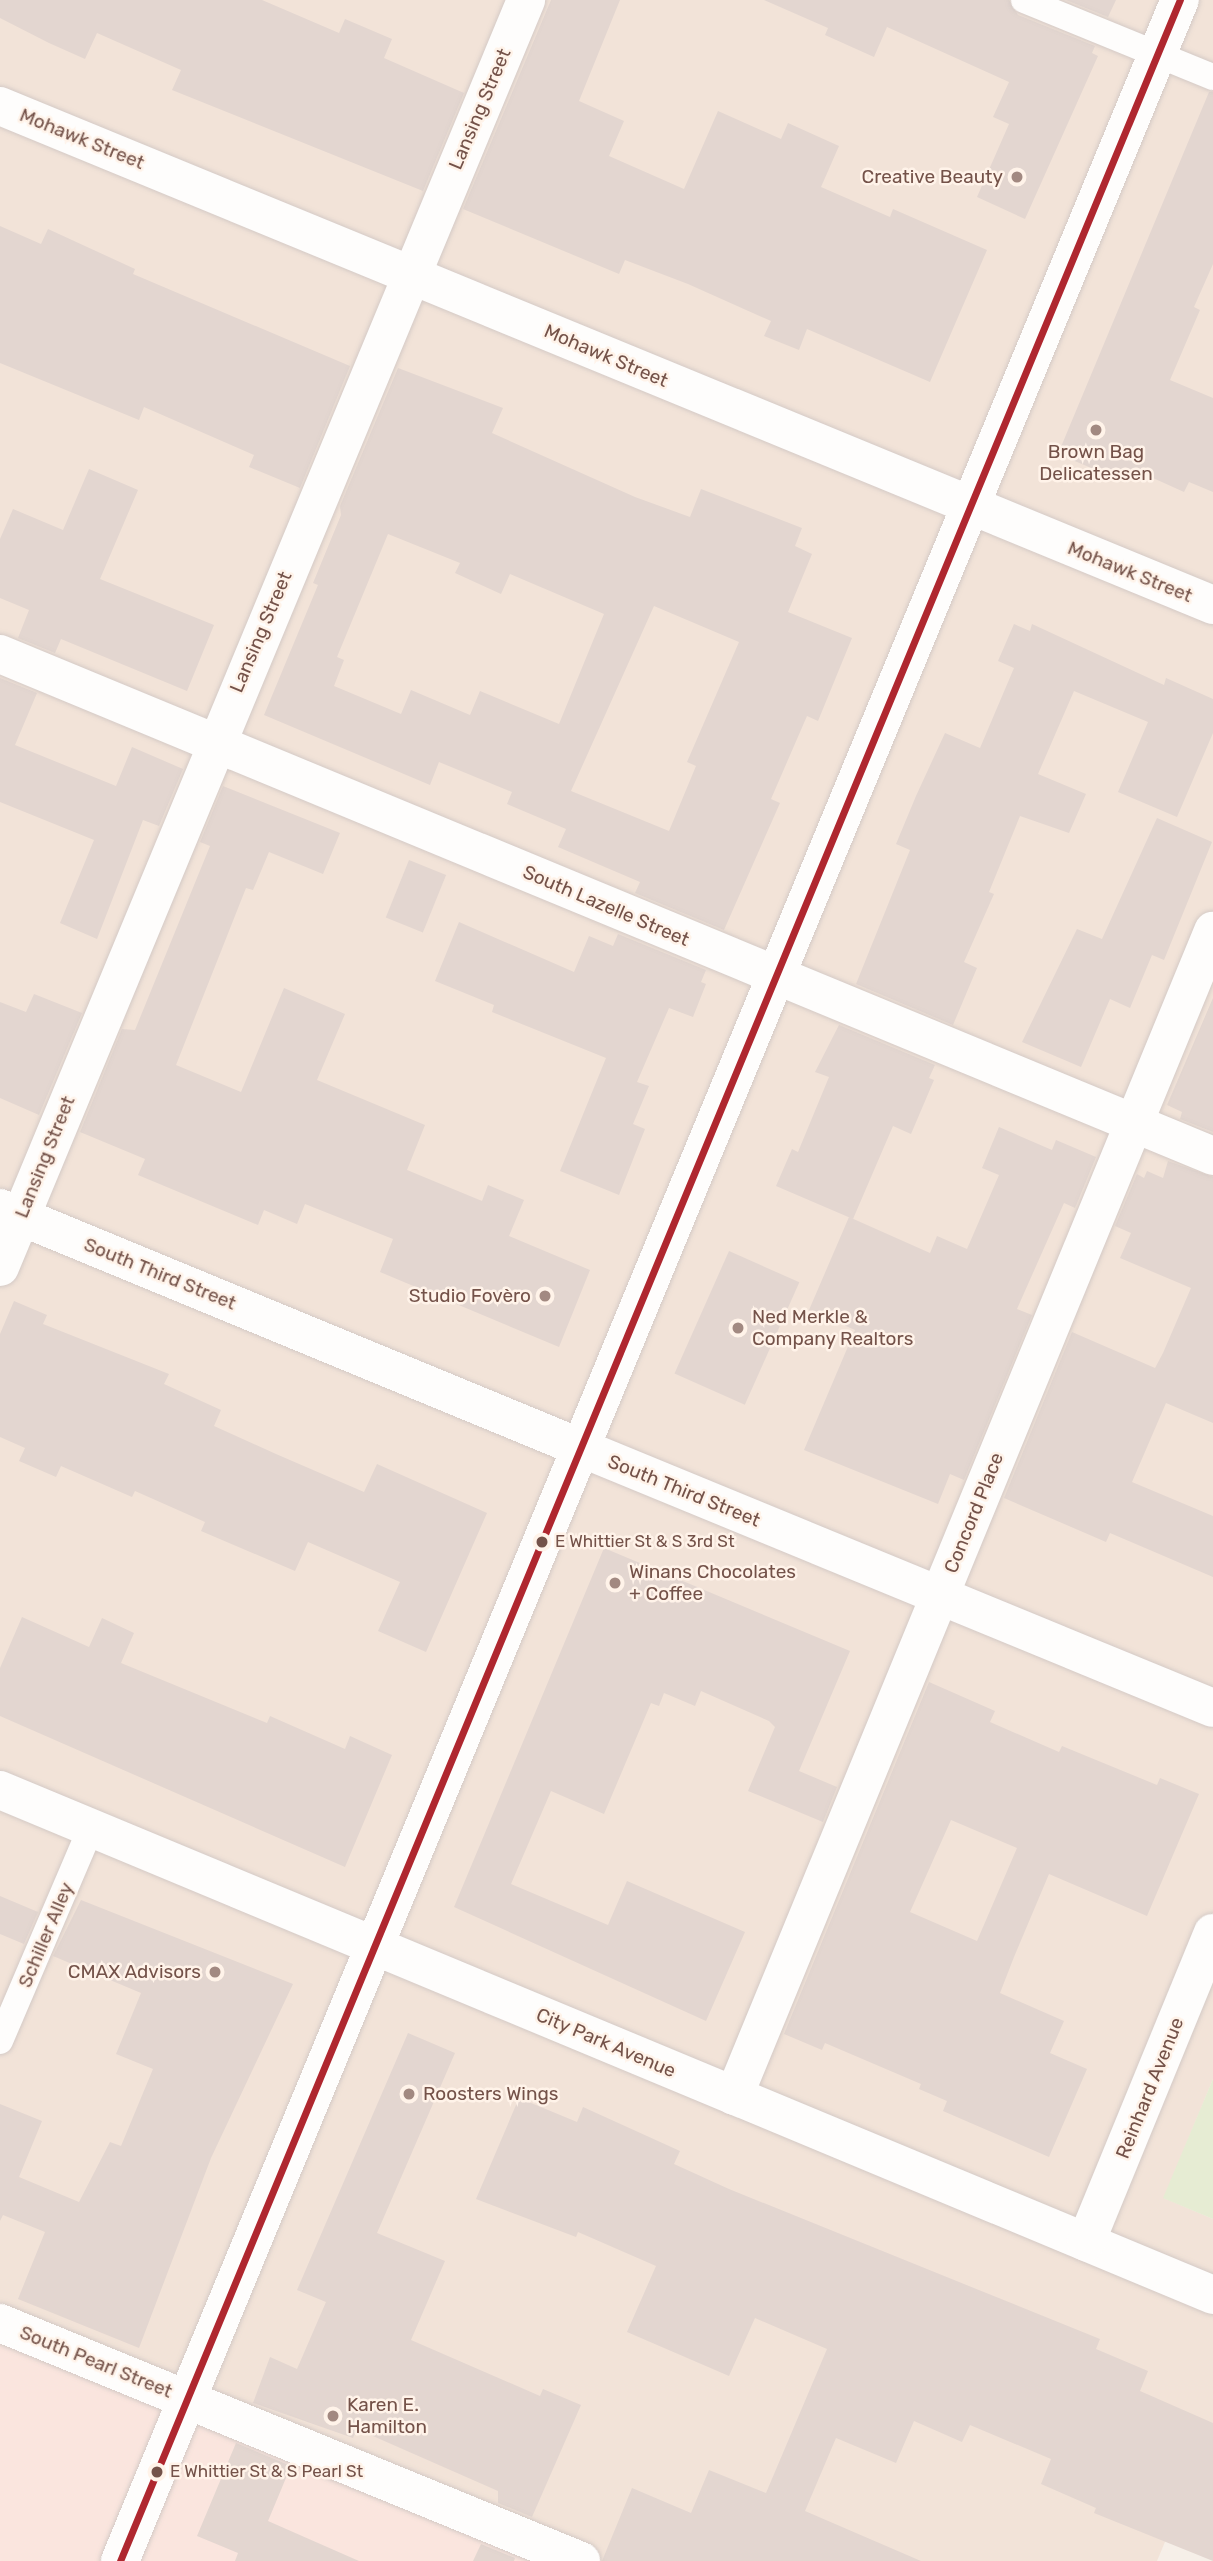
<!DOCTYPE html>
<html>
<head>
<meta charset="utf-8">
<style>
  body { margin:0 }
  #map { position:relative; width:1213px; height:2561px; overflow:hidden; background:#f6efe8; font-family:Rubik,sans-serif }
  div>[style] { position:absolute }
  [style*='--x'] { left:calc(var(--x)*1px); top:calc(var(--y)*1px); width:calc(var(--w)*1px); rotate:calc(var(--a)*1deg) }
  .residential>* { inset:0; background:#f2e3d8 }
  .commercial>* { inset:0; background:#fae5de }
  .green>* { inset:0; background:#e6ecd3 }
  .building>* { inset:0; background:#e3d6d0; transform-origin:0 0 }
  .roads { filter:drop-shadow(0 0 2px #d4cac6) drop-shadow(0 0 2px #d4cac6) }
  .service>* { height:26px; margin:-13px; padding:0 13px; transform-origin:13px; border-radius:13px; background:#fefdfc }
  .minor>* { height:38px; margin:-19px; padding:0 19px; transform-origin:19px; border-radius:19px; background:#fefdfc }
  .tertiary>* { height:38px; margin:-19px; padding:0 19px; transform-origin:19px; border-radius:19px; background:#fefdfc }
  .bus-1>* { height:7px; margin:-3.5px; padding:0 3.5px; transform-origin:3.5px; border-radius:3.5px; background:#af272f }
  .dots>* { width:19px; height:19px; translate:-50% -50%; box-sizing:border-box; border:4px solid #fff3e9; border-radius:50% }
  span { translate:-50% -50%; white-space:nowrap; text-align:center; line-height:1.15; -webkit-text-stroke:5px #fff3e9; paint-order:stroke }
  .bus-label { font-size:17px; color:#745249 }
  .left { translate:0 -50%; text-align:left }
  .street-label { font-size:19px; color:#745249 }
  .poi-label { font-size:19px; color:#745249 }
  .right { translate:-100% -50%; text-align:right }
</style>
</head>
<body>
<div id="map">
  <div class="residential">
    <div style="clip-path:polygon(0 0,1213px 0,1213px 2079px,1164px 2198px,1213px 2219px,1213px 2427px,1157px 2561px,562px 2561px,0 2334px)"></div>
  </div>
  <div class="commercial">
    <div style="clip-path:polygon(0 2334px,562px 2561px,0 2561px)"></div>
  </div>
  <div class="green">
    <div style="clip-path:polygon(1213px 2079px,1213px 2219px,1163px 2198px)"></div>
  </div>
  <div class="building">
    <div style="clip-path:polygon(0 0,262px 0,339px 33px,345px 19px,392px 39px,384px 58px,464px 93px,423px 191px,172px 90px,181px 70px,97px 33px,85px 59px,49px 43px,0 18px)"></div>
    <div style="clip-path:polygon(551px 0,620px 0,579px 101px,624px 121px,609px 156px,684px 189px,718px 111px,781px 139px,788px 123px,839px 146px,821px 187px,890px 217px,893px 209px,987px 250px,930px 382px,807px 329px,799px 350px,764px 336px,771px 321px,688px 284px,625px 260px,619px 274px,463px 209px)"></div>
    <div style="clip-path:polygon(764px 0,1009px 0,1018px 15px,1095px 46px,1092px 53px,1098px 56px,1025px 219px,977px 197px,1009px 124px,993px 117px,1009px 82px,887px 27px,874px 57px,825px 35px,828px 28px)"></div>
    <div style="clip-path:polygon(1066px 0,1116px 0,1108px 17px)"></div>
    <div style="clip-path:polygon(1209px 92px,1213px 92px,1213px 264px,1194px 307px,1200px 310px,1170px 380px,1213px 398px,1213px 492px,1189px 482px,1184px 492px,1133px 469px,1127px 483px,1058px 454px)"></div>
    <div style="clip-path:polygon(0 226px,41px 244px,48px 229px,135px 269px,133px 274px,350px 366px,300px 488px,249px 467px,254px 455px,144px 407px,139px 420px,0 363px)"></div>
    <div style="clip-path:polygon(evenodd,398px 368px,503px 408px,492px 433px,635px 497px,690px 517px,701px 489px,802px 528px,795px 546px,812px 554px,788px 612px,852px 638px,818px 721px,807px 716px,771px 799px,780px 803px,724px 930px,635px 893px,640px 882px,558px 847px,566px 829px,507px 804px,512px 792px,439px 762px,430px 785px,264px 715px,318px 585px,313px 583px,341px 515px,340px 506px,398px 368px,388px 534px,460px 563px,455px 573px,501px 594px,510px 574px,604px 614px,559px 724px,480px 691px,470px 715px,411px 690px,401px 714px,334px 686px,344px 660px,337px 657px,388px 534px,398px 368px,654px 606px,739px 642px,687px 762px,696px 766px,669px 831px,571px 791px,654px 606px)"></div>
    <div style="clip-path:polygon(89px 469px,138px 490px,100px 579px,214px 625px,187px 691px,61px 639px,55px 653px,18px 638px,29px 610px,0 598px,0 539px,13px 509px,63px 530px)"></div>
    <div style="clip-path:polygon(1014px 624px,1030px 631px,1032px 624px,1164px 685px,1166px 678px,1213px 699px,1213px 733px,1177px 817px,1118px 792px,1148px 722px,1074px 691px,1038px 774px,1086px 794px,1069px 833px,1020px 816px,989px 892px,994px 894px,964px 962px,977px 968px,953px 1025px,856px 984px,910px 850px,896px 844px,916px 796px,945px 733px,980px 748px,1014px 668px,998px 661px)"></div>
    <div style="clip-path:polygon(0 678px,37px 693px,15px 745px,116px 786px,132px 747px,183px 769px,159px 826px,143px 820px,97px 939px,60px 923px,94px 840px,0 802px)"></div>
    <div style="clip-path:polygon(223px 786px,340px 833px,323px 874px,269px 852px,253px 890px,246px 888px,176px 1065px,241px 1092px,284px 988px,345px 1014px,317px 1080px,425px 1125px,407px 1170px,482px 1201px,488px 1185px,524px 1200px,509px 1236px,590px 1270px,559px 1347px,380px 1272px,393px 1239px,305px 1204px,297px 1224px,264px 1210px,258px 1225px,138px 1175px,145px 1159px,80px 1132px,122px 1029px,135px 1030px,210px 846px,200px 842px)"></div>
    <div style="clip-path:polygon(1157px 818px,1212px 842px,1164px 960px,1152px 955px,1130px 1008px,1110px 999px,1081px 1067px,1022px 1042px,1077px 929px,1102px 939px)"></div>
    <div style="left:409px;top:860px;width:40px;height:62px;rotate:22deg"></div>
    <div style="clip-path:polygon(459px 922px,574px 972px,589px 936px,613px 946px,618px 934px,706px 970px,701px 982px,706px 984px,693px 1017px,669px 1008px,637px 1082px,649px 1086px,633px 1124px,645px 1129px,619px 1195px,560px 1171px,606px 1058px,492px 1012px,494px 1005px,435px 981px)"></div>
    <div style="clip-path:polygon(34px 994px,82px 1013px,39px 1115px,0 1098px,0 1002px,26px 1012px)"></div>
    <div style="clip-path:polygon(1213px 998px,1213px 1132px,1180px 1119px,1182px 1112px,1167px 1105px)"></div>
    <div style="clip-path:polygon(839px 1025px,935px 1065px,929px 1078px,934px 1080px,911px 1134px,893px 1126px,853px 1219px,776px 1186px,792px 1149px,798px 1152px,829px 1077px,815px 1072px)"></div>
    <div style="clip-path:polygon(999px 1127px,1052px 1150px,1056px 1140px,1096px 1157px,1075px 1208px,1064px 1203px,1017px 1309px,1032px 1315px,964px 1480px,950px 1474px,938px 1504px,804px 1450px,855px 1330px,809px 1310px,849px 1217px,930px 1253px,937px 1236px,967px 1249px,999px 1175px,982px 1168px)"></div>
    <div style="clip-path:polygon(1168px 1161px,1213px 1177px,1213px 1423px,1166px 1403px,1132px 1482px,1213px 1516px,1213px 1577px,1110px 1533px,1106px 1542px,1004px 1498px,1072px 1332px,1155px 1368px,1163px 1353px,1191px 1288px,1120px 1258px,1131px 1233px,1115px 1226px,1137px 1174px,1144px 1178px,1147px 1171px,1163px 1178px)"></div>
    <div style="left:729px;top:1251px;width:77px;height:134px;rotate:24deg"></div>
    <div style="clip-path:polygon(14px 1301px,47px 1315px,43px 1324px,169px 1374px,164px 1384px,221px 1410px,214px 1426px,276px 1454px,364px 1492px,377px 1464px,487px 1513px,426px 1652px,378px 1631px,400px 1582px,308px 1542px,295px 1571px,201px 1531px,205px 1522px,135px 1491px,132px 1497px,61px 1466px,56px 1477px,19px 1461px,25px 1448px,0 1437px,0 1334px)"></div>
    <div style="clip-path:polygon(604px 1548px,850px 1651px,799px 1771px,837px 1787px,823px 1822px,748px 1791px,775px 1727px,769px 1721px,701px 1691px,695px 1706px,664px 1693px,659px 1706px,651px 1703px,604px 1814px,551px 1791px,511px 1884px,608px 1925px,627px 1881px,745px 1932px,706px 2021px,454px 1907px)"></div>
    <div style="clip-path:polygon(22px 1617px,89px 1647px,102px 1618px,134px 1633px,121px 1663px,267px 1723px,270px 1716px,345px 1749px,350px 1736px,392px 1755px,345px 1867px,0 1716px,0 1668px)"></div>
    <div style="clip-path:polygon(evenodd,929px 1682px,995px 1711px,990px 1722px,1059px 1752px,1062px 1746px,1157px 1785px,1160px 1778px,1199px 1794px,1147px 1916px,1049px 1874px,1014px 1957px,1000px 1993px,1064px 2021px,1050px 2053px,1087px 2069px,1049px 2157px,943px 2111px,947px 2101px,919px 2089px,921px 2084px,825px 2043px,822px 2050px,784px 2034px,929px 1682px,951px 1820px,1017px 1848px,977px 1941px,910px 1912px,951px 1820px)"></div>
    <div style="clip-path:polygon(0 1896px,38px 1912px,24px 1944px,0 1934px)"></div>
    <div style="clip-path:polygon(81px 1900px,293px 1984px,211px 2158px,139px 2348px,18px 2299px,45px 2232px,3px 2215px,0 2221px,0 2104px,42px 2121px,19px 2177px,79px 2202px,110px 2142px,121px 2146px,153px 2069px,116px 2054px,141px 1993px,53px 1956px)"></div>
    <div style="clip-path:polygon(408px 2033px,455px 2053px,377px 2233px,445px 2261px,411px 2340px,540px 2396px,543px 2389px,581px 2405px,532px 2517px,498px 2503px,498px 2491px,357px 2429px,353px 2438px,253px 2403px,270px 2357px,297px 2369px,326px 2302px,297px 2290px)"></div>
    <div style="clip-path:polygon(519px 2098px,577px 2122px,583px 2107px,680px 2151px,674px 2164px,729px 2189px,1100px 2339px,1096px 2349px,1148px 2371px,1140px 2391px,1213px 2423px,1213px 2561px,1094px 2513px,1096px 2508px,1041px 2484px,1051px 2459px,970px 2425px,962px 2442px,914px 2421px,896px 2463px,836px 2438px,805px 2511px,921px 2561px,602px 2561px,632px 2488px,691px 2513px,709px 2470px,766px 2493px,827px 2349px,755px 2318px,729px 2376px,627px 2332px,656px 2266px,578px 2232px,576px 2237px,476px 2199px)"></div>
    <div style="clip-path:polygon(236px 2443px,291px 2466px,268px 2521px,359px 2561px,235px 2561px,238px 2553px,197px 2536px)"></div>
    <div style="clip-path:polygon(481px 2544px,515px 2558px,514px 2561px,473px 2561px)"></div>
  </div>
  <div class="roads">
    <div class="service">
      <div style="--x:1024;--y:0;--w:204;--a:22.2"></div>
      <div style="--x:0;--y:2041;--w:232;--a:-66.9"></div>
    </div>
    <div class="minor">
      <div style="--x:0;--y:106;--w:1312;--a:22.36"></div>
      <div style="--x:0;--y:654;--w:1313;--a:22.48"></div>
      <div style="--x:0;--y:1267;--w:1372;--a:-67.45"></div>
      <div style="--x:581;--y:1448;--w:683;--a:22.36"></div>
      <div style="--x:0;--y:1790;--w:1314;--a:22.6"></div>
      <div style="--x:734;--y:2096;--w:1260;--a:-67.65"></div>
      <div style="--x:1086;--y:2242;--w:334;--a:-67.7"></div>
      <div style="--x:0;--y:2323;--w:628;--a:22.28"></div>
    </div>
    <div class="tertiary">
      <div style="--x:0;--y:1208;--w:629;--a:22.44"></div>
      <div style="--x:120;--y:2561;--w:2772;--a:-67.52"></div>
    </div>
  </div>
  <div class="bus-1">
    <div style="--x:120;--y:2561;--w:2772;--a:-67.52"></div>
  </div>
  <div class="dots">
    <div style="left:1017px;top:177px;background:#a28981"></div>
    <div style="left:1096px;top:430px;background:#a28981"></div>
    <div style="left:545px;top:1296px;background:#a28981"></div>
    <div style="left:738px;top:1328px;background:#a28981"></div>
    <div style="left:542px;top:1542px;background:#745249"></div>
    <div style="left:615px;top:1583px;background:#a28981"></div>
    <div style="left:215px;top:1972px;background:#a28981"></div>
    <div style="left:409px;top:2094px;background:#a28981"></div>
    <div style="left:333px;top:2416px;background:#a28981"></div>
    <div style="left:157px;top:2472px;background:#745249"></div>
  </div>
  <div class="bus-label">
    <span class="left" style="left:555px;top:1542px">E Whittier St &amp; S 3rd St</span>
    <span class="left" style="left:170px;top:2472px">E Whittier St &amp; S Pearl St</span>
  </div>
  <div class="street-label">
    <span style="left:480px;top:109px;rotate:-67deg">Lansing Street</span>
    <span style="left:82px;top:139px;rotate:22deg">Mohawk Street</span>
    <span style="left:606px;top:356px;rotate:23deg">Mohawk Street</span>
    <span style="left:1130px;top:572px;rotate:22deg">Mohawk Street</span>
    <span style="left:261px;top:632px;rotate:-67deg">Lansing Street</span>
    <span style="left:606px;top:906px;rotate:23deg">South Lazelle Street</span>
    <span style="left:45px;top:1157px;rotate:-68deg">Lansing Street</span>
    <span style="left:160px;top:1274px;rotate:22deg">South Third Street</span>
    <span style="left:684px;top:1491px;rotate:22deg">South Third Street</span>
    <span style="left:974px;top:1513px;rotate:-68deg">Concord Place</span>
    <span style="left:46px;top:1935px;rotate:-67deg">Schiller Alley</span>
    <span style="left:606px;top:2043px;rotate:23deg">City Park Avenue</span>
    <span style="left:1150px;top:2088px;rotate:-68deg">Reinhard Avenue</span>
    <span style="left:96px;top:2362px;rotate:22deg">South Pearl Street</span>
  </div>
  <div class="poi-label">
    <span class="right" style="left:1003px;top:177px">Creative Beauty</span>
    <span style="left:1096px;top:463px">Brown Bag<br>Delicatessen</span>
    <span class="right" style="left:531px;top:1296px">Studio Fovèro</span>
    <span class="left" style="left:752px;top:1328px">Ned Merkle &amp;<br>Company Realtors</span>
    <span class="left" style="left:629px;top:1583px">Winans Chocolates<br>+ Coffee</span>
    <span class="right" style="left:201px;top:1972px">CMAX Advisors</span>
    <span class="left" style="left:423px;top:2094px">Roosters Wings</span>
    <span class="left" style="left:347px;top:2416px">Karen E.<br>Hamilton</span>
  </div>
</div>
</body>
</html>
